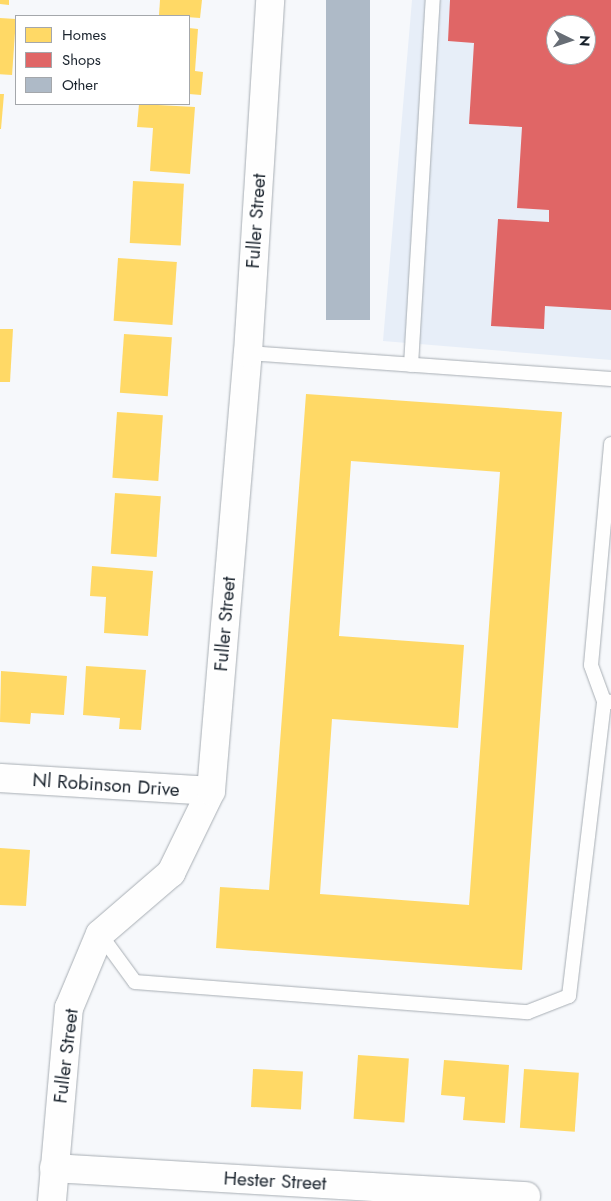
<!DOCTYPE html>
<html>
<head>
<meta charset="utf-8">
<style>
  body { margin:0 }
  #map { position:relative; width:611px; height:1201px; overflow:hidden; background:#f6f8fb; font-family:Jost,sans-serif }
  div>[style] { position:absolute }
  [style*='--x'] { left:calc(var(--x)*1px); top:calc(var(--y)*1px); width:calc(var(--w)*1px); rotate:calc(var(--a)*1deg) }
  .built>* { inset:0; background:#e7eef8 }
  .homes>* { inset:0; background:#ffd966; transform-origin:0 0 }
  .shops>* { inset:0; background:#e06666 }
  .building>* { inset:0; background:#aebac7; transform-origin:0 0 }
  .roads { filter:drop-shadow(0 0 1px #a8aeb4) drop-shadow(0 0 1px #a8aeb4) }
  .lane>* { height:14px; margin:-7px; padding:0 7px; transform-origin:7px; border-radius:7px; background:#fefefe }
  .street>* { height:28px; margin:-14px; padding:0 14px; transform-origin:14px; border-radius:14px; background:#fefefe }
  span { translate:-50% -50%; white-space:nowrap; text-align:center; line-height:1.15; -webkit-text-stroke:5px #fff; paint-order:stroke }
  .street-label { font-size:19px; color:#1b242e }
  .legend { position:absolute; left:15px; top:15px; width:175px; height:90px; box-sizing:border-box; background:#fff; border:1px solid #a4a7ab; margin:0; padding:6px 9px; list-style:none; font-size:15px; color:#1b242e }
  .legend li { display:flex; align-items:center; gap:10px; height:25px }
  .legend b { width:25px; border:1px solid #a4a7ab }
  .north { position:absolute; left:546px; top:15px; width:50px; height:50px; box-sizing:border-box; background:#fff; border:1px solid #a4a7ab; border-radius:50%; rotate:94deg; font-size:14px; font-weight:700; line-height:20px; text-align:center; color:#1b242e }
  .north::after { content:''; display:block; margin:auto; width:18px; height:22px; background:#686e76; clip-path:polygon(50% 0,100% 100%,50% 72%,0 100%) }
</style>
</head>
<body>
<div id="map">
  <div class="built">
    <div style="clip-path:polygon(evenodd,412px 0,611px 0,611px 360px,383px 341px,412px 0,556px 25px,586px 25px,586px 55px,556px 55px,556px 25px)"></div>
  </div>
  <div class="homes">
    <div style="clip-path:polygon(0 0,9px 0,9px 5px,0 4px)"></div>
    <div style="clip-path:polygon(160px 0,202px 0,200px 18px,159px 15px)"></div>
    <div style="left:0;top:18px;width:16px;height:56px;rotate:4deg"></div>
    <div style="clip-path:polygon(189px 28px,198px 29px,195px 71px,203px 72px,201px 95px,189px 94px)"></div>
    <div style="clip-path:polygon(0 94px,4px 94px,1px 129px,0 129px)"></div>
    <div style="clip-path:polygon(139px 104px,195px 107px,190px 174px,150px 171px,153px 128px,137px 127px)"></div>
    <div style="left:133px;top:181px;width:51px;height:62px;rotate:3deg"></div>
    <div style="left:118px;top:258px;width:59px;height:63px;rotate:4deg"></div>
    <div style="clip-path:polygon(0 329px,13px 329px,10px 382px,0 382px)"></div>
    <div style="left:124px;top:334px;width:48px;height:59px;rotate:4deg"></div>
    <div style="clip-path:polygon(evenodd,306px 394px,562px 412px,522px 970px,216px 948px,220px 887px,269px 890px,306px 394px,351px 461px,500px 472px,469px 905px,320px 894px,332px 719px,458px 728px,464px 645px,339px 636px,351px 461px)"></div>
    <div style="left:117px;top:412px;width:46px;height:66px;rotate:4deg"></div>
    <div style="left:115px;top:493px;width:46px;height:61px;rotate:4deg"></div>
    <div style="clip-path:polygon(92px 566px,153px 571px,148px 636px,104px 633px,106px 597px,90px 596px)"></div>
    <div style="clip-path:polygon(86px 666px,146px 670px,141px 730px,119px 729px,120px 718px,83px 715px)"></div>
    <div style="clip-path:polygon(1px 671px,67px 676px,64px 715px,31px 713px,30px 724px,0 722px)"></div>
    <div style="clip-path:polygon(0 848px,30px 850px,26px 906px,0 905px)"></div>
    <div style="left:358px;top:1055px;width:51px;height:64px;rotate:4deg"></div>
    <div style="clip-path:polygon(444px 1060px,509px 1065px,505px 1123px,463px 1120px,465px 1097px,441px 1095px)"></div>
    <div style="left:253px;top:1069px;width:50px;height:38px;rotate:3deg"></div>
    <div style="left:524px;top:1069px;width:55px;height:59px;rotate:4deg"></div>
  </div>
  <div class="shops">
    <div style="clip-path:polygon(evenodd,450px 0,611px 0,611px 310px,545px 306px,544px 329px,491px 326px,498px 219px,549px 222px,549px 210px,517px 208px,522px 127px,469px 124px,474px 43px,448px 41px,450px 0,556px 25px,586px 25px,586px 55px,556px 55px,556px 25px)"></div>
  </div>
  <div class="building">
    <div style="left:326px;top:0;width:44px;height:320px"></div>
  </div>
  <div class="roads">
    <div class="lane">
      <div style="--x:248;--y:353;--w:364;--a:4.1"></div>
      <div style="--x:411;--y:365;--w:366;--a:-86.6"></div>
      <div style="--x:604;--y:701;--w:38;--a:-110"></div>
      <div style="--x:591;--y:665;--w:222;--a:-84.8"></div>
      <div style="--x:100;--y:934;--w:59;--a:53.9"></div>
      <div style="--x:135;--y:982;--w:394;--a:4.4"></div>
      <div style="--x:528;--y:1012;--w:44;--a:-21.3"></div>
      <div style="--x:569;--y:996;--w:297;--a:-83.2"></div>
      <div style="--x:604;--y:701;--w:7;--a:8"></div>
    </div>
    <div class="street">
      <div style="--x:0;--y:778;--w:211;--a:3.5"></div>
      <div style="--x:54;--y:1168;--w:473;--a:3.4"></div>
      <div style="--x:52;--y:1201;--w:194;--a:-85"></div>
      <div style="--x:69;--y:1008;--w:80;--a:-67.3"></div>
      <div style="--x:100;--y:934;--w:94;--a:-40.7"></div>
      <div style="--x:171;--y:873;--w:91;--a:-64"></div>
      <div style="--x:211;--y:791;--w:440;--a:-85.2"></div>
      <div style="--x:248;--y:353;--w:354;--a:-86.4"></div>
    </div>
  </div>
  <div class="street-label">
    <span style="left:256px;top:221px;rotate:-86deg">Fuller Street</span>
    <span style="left:225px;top:624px;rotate:-85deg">Fuller Street</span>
    <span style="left:106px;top:785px;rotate:4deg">Nl Robinson Drive</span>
    <span style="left:66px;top:1056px;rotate:-83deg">Fuller Street</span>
    <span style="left:275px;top:1181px;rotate:3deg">Hester Street</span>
  </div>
  <ul class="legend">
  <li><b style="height:14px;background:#ffd966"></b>Homes</li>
  <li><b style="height:14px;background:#e06666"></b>Shops</li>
  <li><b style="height:14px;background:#aebac7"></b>Other</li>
  </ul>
  <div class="north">N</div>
</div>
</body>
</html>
